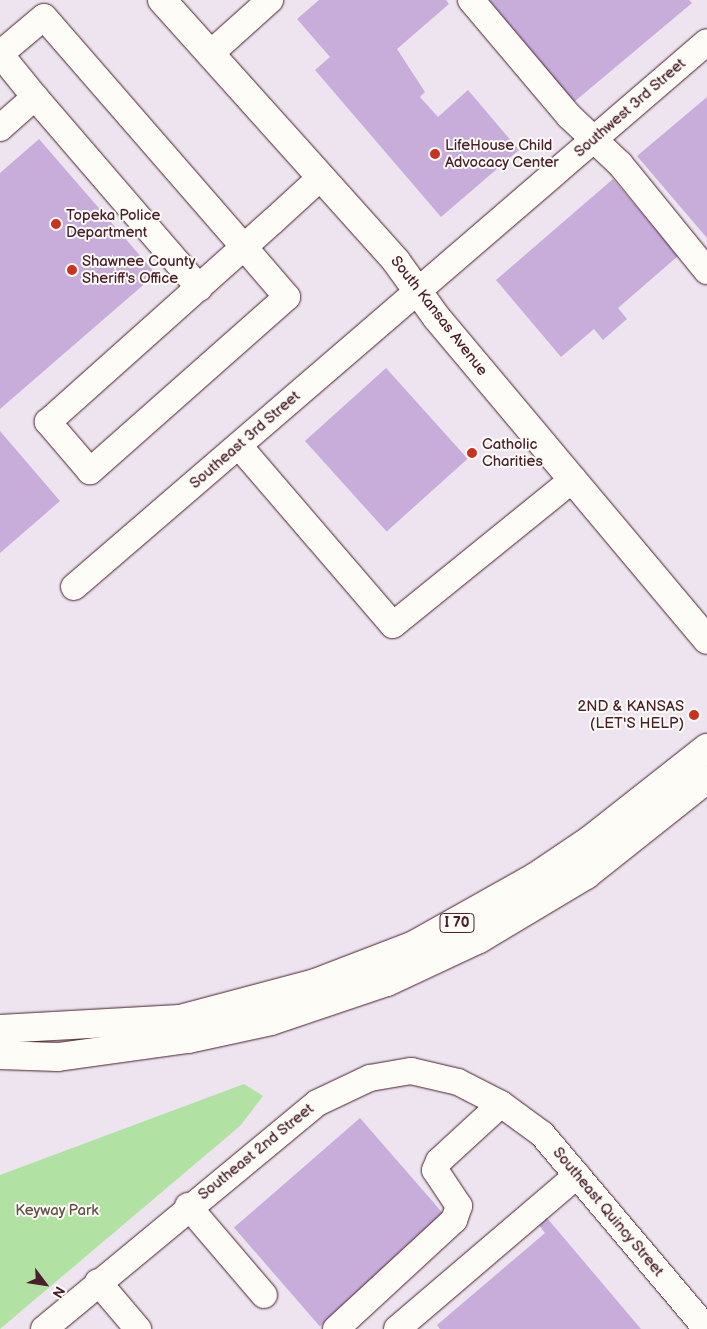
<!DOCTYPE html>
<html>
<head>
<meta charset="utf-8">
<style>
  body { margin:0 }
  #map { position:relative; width:707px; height:1329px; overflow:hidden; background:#ede4ef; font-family:"Balsamiq Sans",sans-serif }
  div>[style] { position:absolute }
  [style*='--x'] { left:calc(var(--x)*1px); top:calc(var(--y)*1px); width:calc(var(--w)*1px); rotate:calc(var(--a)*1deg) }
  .green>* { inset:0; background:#b1e2a3 }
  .building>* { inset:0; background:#c8addb; transform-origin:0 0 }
  .roads { filter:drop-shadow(0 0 1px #4a1f2b) drop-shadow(0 0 1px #4a1f2b) }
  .minor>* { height:26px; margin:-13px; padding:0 13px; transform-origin:13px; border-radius:13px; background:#fdfcf7 }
  .major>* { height:28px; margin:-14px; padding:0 14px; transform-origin:14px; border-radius:14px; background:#fdfcf7 }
  .highway>* { height:28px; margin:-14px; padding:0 14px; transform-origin:14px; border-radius:14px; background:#fdfcf7 }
  .dots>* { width:14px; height:14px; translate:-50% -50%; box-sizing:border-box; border:2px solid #fdfcf7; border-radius:50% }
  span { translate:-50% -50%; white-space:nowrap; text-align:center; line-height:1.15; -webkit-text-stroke:4px #fdfcf7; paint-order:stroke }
  .shield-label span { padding:1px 4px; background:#fdfcf7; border:1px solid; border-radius:4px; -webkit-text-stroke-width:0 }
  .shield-label { font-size:14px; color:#4a1f2b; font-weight:700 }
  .street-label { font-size:15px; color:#4a1f2b }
  .poi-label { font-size:15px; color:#4a1f2b }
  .left { translate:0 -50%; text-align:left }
  .right { translate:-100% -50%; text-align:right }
  .park-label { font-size:15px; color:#645049 }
  .north { position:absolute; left:20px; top:1259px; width:50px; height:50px; -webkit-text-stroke:4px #fdfcf7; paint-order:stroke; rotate:121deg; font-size:14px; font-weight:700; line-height:20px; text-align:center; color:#4a1f2b }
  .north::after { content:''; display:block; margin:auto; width:18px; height:22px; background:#4a1f2b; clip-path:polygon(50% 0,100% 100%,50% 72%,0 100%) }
</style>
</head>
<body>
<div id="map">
  <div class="green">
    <div style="clip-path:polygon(244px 1084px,263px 1096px,240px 1126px,0 1329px,0 1175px)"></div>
  </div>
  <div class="building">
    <div style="clip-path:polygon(319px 0,446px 0,449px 4px,397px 49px,425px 92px,420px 97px,438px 117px,468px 90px,519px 150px,441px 217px,315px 70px,330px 57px,297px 19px)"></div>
    <div style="clip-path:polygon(489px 0,689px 0,692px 3px,574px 102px)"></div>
    <div style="clip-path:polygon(707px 97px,707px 238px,637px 156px)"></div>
    <div style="clip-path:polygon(39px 139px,156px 274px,0 409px,0 173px)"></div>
    <div style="clip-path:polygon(613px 179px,678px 256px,618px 308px,627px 319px,603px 340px,594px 329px,561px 357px,496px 280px)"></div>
    <div style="left:386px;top:368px;width:122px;height:109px;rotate:48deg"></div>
    <div style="clip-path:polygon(0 431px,60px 501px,0 553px)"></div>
    <div style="left:360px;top:1118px;width:131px;height:167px;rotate:49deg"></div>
    <div style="clip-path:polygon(547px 1218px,641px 1329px,440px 1329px,437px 1325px,545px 1233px,539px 1225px)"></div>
  </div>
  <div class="roads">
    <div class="minor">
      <div style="--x:471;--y:0;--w:152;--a:49.8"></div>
      <div style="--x:569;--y:116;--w:70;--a:43.3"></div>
      <div style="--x:620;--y:164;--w:138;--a:50.9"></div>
      <div style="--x:0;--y:54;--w:57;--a:-40.1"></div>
      <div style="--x:44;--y:17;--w:305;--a:49"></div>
      <div style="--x:244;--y:247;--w:66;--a:49.3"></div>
      <div style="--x:287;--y:297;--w:263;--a:138.5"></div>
      <div style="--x:90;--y:471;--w:65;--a:-130.6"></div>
      <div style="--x:48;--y:422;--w:263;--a:-41.8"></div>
      <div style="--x:244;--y:247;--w:39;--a:-42"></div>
      <div style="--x:273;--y:221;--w:65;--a:-42.5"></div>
      <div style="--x:0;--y:54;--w:55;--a:50.9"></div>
      <div style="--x:210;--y:54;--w:81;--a:-42"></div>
      <div style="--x:0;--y:128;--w:47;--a:-41.5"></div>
      <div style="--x:35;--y:97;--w:252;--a:49.3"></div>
      <div style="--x:239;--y:446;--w:236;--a:49.3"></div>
      <div style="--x:393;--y:625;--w:232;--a:-39"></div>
      <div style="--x:74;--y:587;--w:835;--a:-40.73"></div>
      <div style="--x:188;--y:1206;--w:117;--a:49.5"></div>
      <div style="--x:98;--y:1282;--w:62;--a:49.6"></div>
      <div style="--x:44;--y:1329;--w:354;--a:-39.6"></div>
      <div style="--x:317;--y:1103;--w:59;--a:-25.3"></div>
      <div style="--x:370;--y:1078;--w:42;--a:-9.7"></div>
      <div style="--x:411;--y:1071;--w:48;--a:13.2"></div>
      <div style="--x:458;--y:1082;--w:48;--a:27.1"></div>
      <div style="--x:501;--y:1104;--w:51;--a:36.2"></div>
      <div style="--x:542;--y:1134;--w:255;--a:49.8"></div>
      <div style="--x:336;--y:1329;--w:161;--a:-42.7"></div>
      <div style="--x:454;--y:1220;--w:15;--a:-70"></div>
      <div style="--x:459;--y:1206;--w:43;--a:-123.7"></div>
      <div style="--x:435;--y:1170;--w:10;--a:-66"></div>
      <div style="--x:439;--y:1161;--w:84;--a:-42.6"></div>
      <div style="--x:397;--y:1329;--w:237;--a:-40.5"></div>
    </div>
    <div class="major">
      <div style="--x:162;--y:0;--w:351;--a:48.1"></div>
      <div style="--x:396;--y:261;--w:70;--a:54.3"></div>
      <div style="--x:437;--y:318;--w:420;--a:50"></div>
    </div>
    <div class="highway">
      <div style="--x:0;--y:1029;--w:180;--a:-3.2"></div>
      <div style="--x:180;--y:1019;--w:140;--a:-14.9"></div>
      <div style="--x:315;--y:983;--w:106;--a:-21"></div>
      <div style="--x:414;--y:945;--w:139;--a:-29.3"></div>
      <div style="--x:535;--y:877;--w:66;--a:-33.9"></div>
      <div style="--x:590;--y:840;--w:149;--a:-38.2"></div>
      <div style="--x:0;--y:1055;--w:58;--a:2"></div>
      <div style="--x:58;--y:1057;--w:131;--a:-7.9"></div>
      <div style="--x:188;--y:1039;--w:85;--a:-12.2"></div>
      <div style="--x:271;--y:1021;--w:122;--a:-18.6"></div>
      <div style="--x:387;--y:982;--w:102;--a:-25.1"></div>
      <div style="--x:479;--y:939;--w:125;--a:-30.9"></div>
      <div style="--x:586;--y:875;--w:154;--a:-38.4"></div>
    </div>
  </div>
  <div class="dots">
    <div style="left:435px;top:154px;background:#c8321e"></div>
    <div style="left:56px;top:224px;background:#c8321e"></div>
    <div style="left:72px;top:270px;background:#c8321e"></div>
    <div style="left:472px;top:453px;background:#c8321e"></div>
    <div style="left:694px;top:715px;background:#c8321e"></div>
  </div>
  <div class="shield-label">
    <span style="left:457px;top:923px">I 70</span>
  </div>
  <div class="street-label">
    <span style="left:630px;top:108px;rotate:-41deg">Southwest 3rd Street</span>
    <span style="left:439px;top:316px;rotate:52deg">South Kansas Avenue</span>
    <span style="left:245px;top:440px;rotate:-41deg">Southeast 3rd Street</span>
    <span style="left:256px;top:1152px;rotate:-39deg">Southeast 2nd Street</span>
    <span style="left:608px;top:1212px;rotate:50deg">Southeast Quincy Street</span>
  </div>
  <div class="poi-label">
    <span class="left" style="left:445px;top:154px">LifeHouse Child<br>Advocacy Center</span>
    <span class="left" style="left:66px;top:224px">Topeka Police<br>Department</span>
    <span class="left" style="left:82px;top:270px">Shawnee County<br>Sheriff's Office</span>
    <span class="left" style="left:482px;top:453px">Catholic<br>Charities</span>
    <span class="right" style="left:684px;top:715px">2ND &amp; KANSAS<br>(LET'S HELP)</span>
  </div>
  <div class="park-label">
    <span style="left:57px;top:1211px">Keyway Park</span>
  </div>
  <div class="north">N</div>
</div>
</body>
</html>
